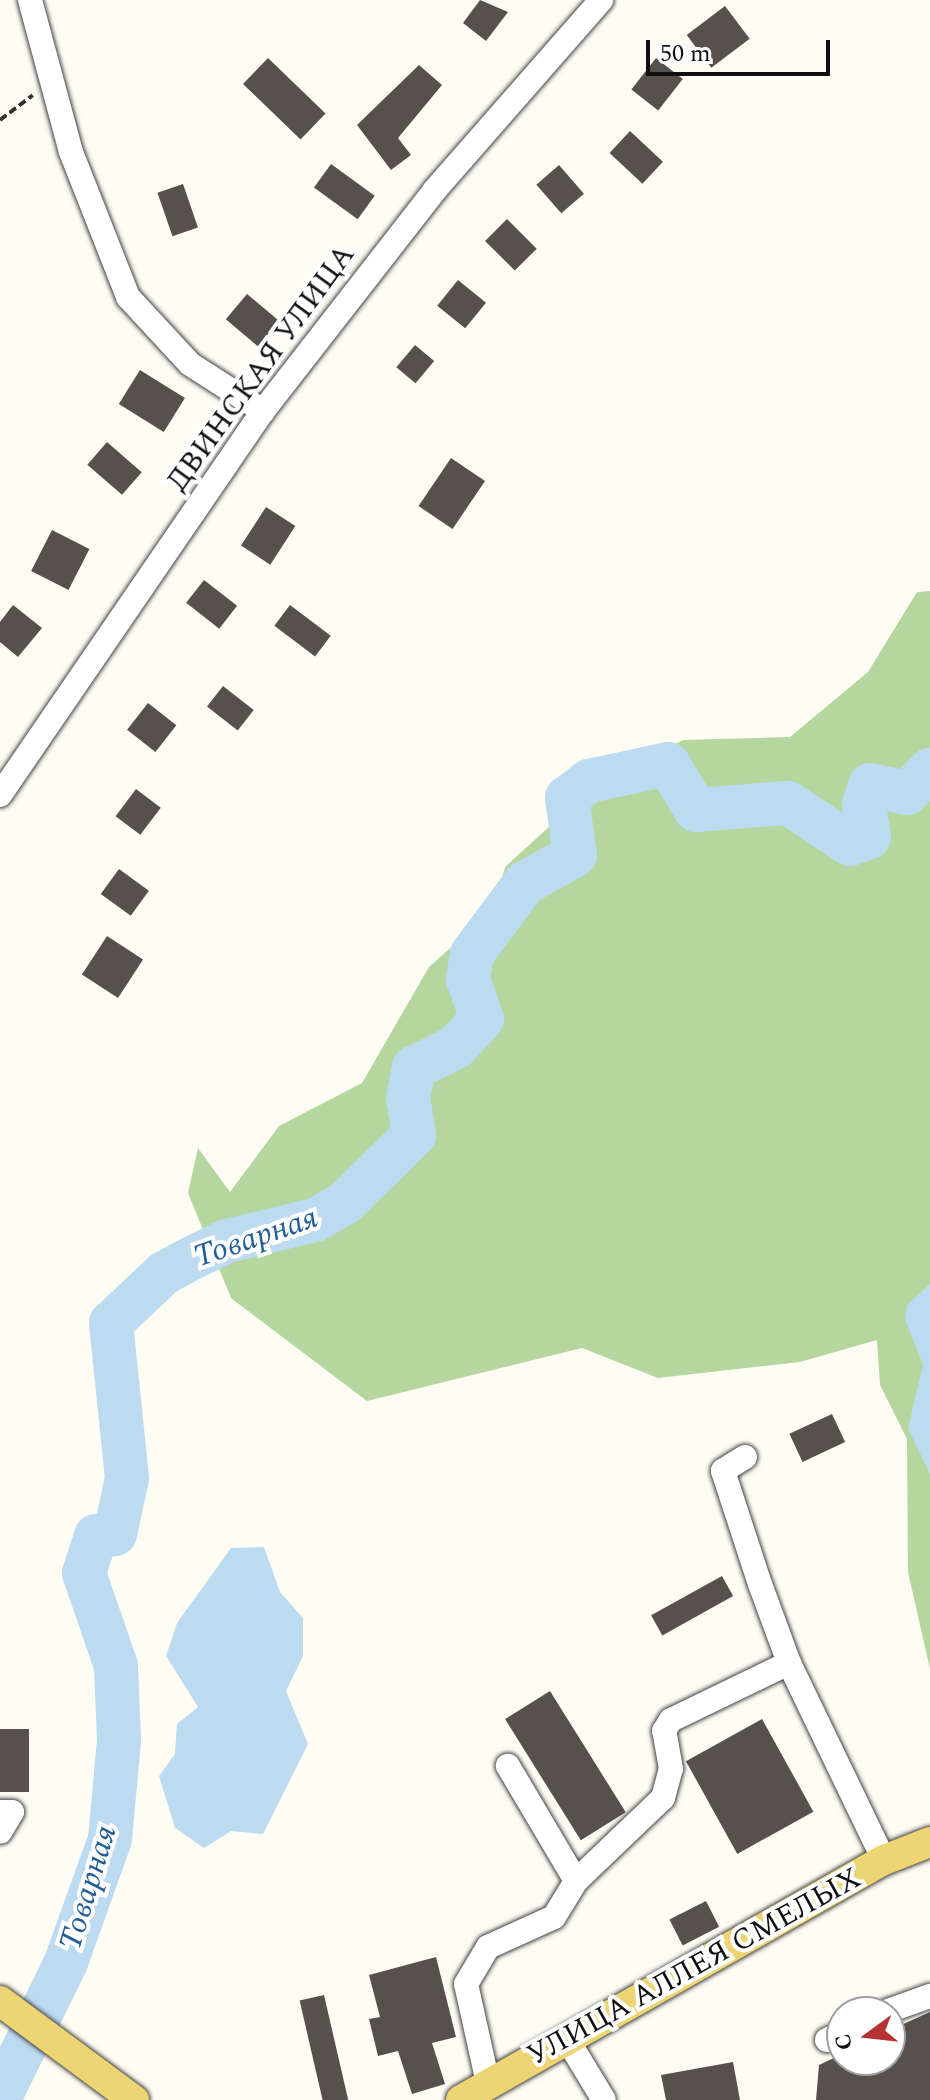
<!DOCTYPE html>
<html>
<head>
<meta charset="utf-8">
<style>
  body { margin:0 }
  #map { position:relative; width:930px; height:2100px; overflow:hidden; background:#fefcf3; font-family:Spectral,serif }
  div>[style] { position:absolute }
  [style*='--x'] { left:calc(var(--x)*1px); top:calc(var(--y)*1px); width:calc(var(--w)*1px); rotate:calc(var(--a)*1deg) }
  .forest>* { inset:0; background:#b5d69f }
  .water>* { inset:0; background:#bcdbf1 }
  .river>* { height:44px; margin:-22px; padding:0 22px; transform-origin:22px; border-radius:22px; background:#bcdbf1 }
  .building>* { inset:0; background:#57514d; transform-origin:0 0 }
  .path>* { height:4px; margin-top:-2px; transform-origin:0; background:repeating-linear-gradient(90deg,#323232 0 8px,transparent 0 12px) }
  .roads { filter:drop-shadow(0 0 2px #434343) drop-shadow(0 0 2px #434343) }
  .minor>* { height:24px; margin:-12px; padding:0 12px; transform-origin:12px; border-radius:12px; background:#fff }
  .major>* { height:30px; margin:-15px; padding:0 15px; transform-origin:15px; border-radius:15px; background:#edd574 }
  span { translate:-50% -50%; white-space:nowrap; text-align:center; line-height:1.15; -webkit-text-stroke:8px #fff; paint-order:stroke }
  .street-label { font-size:30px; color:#101010 }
  .water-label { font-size:32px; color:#225f98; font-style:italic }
  .north { position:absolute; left:826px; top:1996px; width:80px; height:80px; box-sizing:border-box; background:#fff; border:2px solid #9f9f9f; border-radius:50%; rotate:255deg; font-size:22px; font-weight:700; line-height:32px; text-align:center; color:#101010 }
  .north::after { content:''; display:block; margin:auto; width:28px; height:36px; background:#b53233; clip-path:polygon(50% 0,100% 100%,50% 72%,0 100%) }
  .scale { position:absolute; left:646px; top:40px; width:184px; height:36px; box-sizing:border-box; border:4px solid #101010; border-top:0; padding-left:10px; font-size:24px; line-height:28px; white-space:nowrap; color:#101010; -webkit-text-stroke:6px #fff; paint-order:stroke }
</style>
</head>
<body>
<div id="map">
  <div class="forest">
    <div style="clip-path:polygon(930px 591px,930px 1669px,908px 1572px,907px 1439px,880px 1385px,877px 1340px,800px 1362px,658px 1378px,582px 1348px,367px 1401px,231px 1298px,188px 1193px,198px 1148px,230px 1192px,279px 1126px,362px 1083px,429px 967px,494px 909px,505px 867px,594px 786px,683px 740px,790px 737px,868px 672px,917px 592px)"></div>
  </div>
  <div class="water">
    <div style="clip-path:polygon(930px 1284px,930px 1474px,908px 1428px,923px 1365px,905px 1319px,907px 1305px)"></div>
    <div style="clip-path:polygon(264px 1547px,280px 1592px,303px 1618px,303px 1656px,286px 1691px,308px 1744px,263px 1834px,231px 1831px,204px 1848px,175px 1828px,159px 1776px,175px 1754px,177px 1724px,198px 1707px,166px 1656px,177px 1623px,231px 1548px)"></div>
  </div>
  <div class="river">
    <div style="--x:0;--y:2097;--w:150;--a:-63.9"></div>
    <div style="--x:66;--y:1962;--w:131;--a:-70.3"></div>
    <div style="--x:110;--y:1839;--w:99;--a:-84.8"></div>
    <div style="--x:119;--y:1740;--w:74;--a:-92.3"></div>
    <div style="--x:116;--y:1666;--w:98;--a:-109"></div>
    <div style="--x:84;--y:1573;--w:39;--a:-72"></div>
    <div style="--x:96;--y:1536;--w:19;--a:-6"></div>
    <div style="--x:115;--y:1534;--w:57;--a:-77.9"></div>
    <div style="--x:127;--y:1478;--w:156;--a:-95.9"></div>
    <div style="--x:111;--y:1323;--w:73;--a:-43.3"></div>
    <div style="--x:164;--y:1273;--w:30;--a:-28"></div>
    <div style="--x:190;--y:1259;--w:41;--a:-25.9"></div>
    <div style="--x:227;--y:1241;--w:90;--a:-13.4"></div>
    <div style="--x:315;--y:1220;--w:34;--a:-30"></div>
    <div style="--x:345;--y:1203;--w:97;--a:-44.6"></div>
    <div style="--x:414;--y:1135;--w:37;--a:-99"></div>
    <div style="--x:408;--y:1098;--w:31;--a:-79"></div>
    <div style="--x:414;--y:1068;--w:47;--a:-26.6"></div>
    <div style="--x:456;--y:1047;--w:38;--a:-47"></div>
    <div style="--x:482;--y:1019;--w:42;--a:-109.3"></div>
    <div style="--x:468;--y:979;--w:25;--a:-81"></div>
    <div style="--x:472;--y:954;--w:89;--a:-53.3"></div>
    <div style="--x:525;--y:883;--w:57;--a:-29.2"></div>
    <div style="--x:575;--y:855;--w:58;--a:-98"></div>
    <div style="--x:567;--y:798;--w:28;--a:-38"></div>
    <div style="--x:589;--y:781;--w:81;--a:-12.1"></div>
    <div style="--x:668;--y:764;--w:54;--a:58.7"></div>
    <div style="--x:696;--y:810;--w:92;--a:-4.4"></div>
    <div style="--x:788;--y:803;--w:74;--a:33.5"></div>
    <div style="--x:850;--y:844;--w:20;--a:-20"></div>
    <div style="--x:869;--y:837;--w:33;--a:-99"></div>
    <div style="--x:864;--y:804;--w:20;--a:-72"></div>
    <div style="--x:870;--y:785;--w:38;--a:12"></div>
    <div style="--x:907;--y:793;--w:33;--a:-45"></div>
  </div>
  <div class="building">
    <div style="clip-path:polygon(480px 0,508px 12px,486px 41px,463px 23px)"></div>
    <div style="left:725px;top:6px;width:41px;height:48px;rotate:53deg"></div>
    <div style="left:268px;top:58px;width:80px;height:36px;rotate:44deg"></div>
    <div style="left:656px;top:58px;width:34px;height:40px;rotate:38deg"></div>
    <div style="clip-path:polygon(419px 65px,442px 85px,398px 138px,411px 155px,391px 170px,357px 125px)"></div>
    <div style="left:630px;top:131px;width:45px;height:30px;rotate:43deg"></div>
    <div style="left:331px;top:164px;width:54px;height:29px;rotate:36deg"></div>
    <div style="left:559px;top:165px;width:38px;height:30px;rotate:49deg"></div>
    <div style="left:183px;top:184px;width:46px;height:27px;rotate:71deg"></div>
    <div style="left:507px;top:219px;width:42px;height:31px;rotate:45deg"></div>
    <div style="left:458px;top:280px;width:36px;height:33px;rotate:39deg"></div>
    <div style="left:247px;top:294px;width:42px;height:33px;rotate:40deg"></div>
    <div style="left:415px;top:345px;width:25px;height:29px;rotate:40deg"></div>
    <div style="left:140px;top:370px;width:53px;height:40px;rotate:32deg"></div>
    <div style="left:107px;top:442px;width:46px;height:30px;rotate:41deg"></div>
    <div style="left:451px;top:458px;width:41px;height:58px;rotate:34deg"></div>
    <div style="left:266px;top:507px;width:35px;height:46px;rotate:33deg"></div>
    <div style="left:52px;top:530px;width:42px;height:46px;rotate:27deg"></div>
    <div style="left:204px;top:580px;width:42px;height:29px;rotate:38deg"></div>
    <div style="clip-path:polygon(13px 605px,42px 628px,18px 657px,0 642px,0 622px)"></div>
    <div style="left:290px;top:605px;width:51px;height:26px;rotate:37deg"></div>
    <div style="left:223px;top:686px;width:39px;height:26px;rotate:38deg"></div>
    <div style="left:148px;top:703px;width:36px;height:34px;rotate:38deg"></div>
    <div style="left:136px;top:789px;width:31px;height:34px;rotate:37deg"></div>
    <div style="left:119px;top:869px;width:37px;height:31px;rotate:36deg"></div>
    <div style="left:107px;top:936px;width:43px;height:46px;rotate:33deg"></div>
    <div style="left:832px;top:1414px;width:31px;height:47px;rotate:65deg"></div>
    <div style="left:722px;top:1576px;width:23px;height:81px;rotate:61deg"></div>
    <div style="left:550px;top:1691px;width:143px;height:53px;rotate:58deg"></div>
    <div style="left:762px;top:1719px;width:106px;height:87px;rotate:61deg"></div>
    <div style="left:0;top:1729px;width:29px;height:63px"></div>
    <div style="left:706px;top:1901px;width:29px;height:41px;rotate:63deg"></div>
    <div style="clip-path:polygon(436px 1957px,456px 2037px,432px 2043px,445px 2084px,412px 2094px,398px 2051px,378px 2056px,369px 2019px,380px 2017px,369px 1975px)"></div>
    <div style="left:324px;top:1995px;width:108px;height:25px;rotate:77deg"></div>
    <div style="clip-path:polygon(930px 2012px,930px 2100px,816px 2100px,819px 2065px,842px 2054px,842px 2060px,890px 2060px,890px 2030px)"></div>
    <div style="clip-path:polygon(733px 2062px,740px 2100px,666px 2100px,661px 2075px)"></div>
  </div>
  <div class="path">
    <div style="--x:0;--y:120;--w:41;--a:-37.1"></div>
  </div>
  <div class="roads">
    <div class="minor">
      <div style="--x:30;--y:0;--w:157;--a:74.9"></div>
      <div style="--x:71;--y:152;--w:156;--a:68.5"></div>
      <div style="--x:128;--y:297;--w:91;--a:47.2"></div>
      <div style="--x:190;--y:364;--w:87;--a:32.8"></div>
      <div style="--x:0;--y:795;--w:465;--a:-55.6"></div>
      <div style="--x:263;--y:411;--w:279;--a:-52.1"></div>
      <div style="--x:434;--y:191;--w:254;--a:-48.8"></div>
      <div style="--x:745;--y:1457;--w:26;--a:148"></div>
      <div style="--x:723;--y:1471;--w:119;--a:71.9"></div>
      <div style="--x:760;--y:1584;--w:84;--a:69.8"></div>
      <div style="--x:789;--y:1663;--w:219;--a:64.3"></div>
      <div style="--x:0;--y:1812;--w:12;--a:0"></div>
      <div style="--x:12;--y:1812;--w:23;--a:121"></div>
      <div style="--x:576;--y:1881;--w:120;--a:-43.7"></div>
      <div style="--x:663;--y:1798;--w:30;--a:-75"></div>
      <div style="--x:671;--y:1769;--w:39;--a:-100"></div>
      <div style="--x:664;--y:1731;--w:13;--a:-58"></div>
      <div style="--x:671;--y:1720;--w:131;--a:-25.8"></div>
      <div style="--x:885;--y:2012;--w:48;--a:-19.6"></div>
      <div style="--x:567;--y:2039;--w:71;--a:58.8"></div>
      <div style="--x:827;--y:2040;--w:17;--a:-25"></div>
      <div style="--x:488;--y:2083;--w:101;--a:-102.5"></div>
      <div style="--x:466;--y:1984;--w:43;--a:-59.3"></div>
      <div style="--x:488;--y:1947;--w:72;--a:-24.4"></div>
      <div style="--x:554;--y:1917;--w:42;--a:-58.6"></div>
      <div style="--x:576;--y:1881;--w:134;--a:-120.6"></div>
    </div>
    <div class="major">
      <div style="--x:0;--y:2001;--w:167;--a:36.5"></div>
      <div style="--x:461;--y:2100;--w:486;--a:-29.6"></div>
      <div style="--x:884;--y:1860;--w:49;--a:-21.4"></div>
    </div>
  </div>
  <div class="street-label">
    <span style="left:261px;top:368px;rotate:-54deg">ДВИНСКАЯ УЛИЦА</span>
    <span style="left:694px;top:1967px;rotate:-29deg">УЛИЦА АЛЛЕЯ СМЕЛЫХ</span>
  </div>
  <div class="water-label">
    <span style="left:256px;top:1238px;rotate:-19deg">Товарная</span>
    <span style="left:89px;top:1888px;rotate:-73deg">Товарная</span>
  </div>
  <div class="north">С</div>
  <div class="scale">50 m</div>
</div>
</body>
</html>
